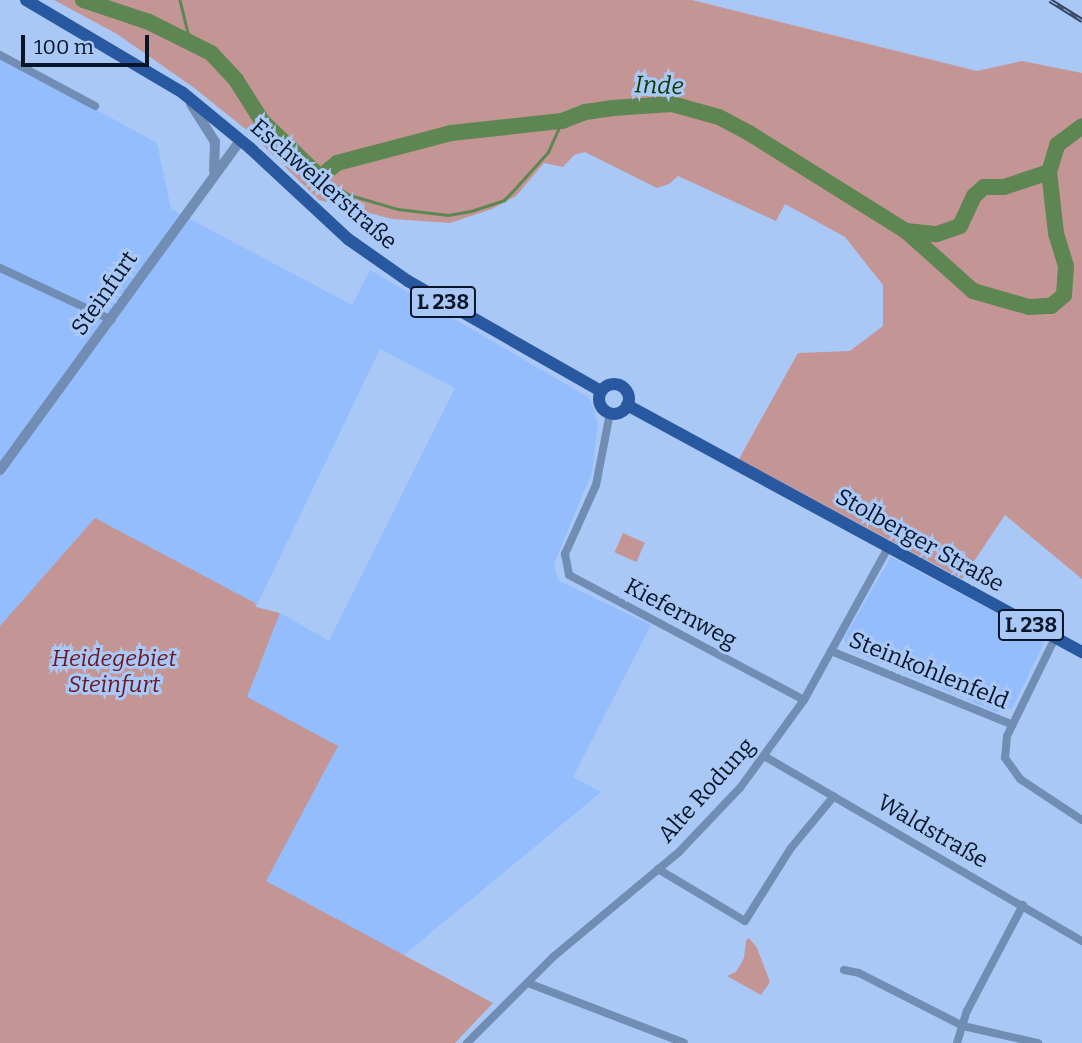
<!DOCTYPE html>
<html>
<head>
<meta charset="utf-8">
<style>
  body { margin:0 }
  #map { position:relative; width:1082px; height:1043px; overflow:hidden; background:#aac8f6; font-family:Bitter,serif }
  div>[style] { position:absolute }
  [style*='--x'] { left:calc(var(--x)*1px); top:calc(var(--y)*1px); width:calc(var(--w)*1px); rotate:calc(var(--a)*1deg) }
  .built>* { inset:0; background:#93bdfc }
  .green>* { inset:0; background:#c39595; transform-origin:0 0 }
  .stream>* { height:2.5px; margin:-1.25px; padding:0 1.25px; transform-origin:1.25px; border-radius:1.25px; background:#5e8652 }
  .river>* { height:16px; margin:-8px; padding:0 8px; transform-origin:8px; border-radius:8px; background:#5e8652 }
  .minor>* { height:8px; margin:-4px; padding:0 4px; transform-origin:4px; border-radius:4px; background:#728db4 }
  .tertiary>* { height:10px; margin:-5px; padding:0 5px; transform-origin:5px; border-radius:5px; background:#728db4 }
  .primary>* { height:12px; margin:-6px; padding:0 6px; transform-origin:6px; border-radius:6px; background:#2859a0 }
  .primary>.ring { margin:-6px; padding:0; box-sizing:content-box; background:none; border:12px solid #2859a0; border-radius:50% }
  .rail>* { height:5px; margin-top:-2.5px; transform-origin:0; background:repeating-linear-gradient(90deg,#aac8f6 0 8px,#31435e 0 16px); box-sizing:border-box; border-block:2px solid #31435e }
  span { translate:-50% -50%; white-space:nowrap; text-align:center; line-height:1.15; -webkit-text-stroke:6px #aac8f6; paint-order:stroke }
  .shield-label span { padding:2px 5px; background:#aac8f6; border:2px solid; border-radius:5px; -webkit-text-stroke-width:0 }
  .shield-label { font-size:21px; color:#071529; font-weight:700 }
  .street-label { font-size:23px; color:#071529 }
  .park-label { font-size:23px; color:#6d1723; font-style:italic }
  .water-label { font-size:24px; color:#103900; font-style:italic }
  .scale { position:absolute; left:21px; top:35px; width:128px; height:32px; box-sizing:border-box; border:4px solid #071529; border-top:0; padding-left:9px; font-size:21px; line-height:24px; white-space:nowrap; color:#071529; -webkit-text-stroke:5px #aac8f6; paint-order:stroke }
</style>
</head>
<body>
<div id="map">
  <div class="built">
    <div style="clip-path:polygon(0 57px,157px 143px,171px 209px,352px 305px,370px 270px,588px 397px,594px 410px,598px 424px,592px 472px,554px 564px,555px 570px,559px 581px,651px 625px,573px 777px,601px 792px,404px 955px,265px 883px,247px 697px,280px 613px,329px 641px,455px 388px,380px 349px,256px 607px,100px 522px,0 632px)"></div>
    <div style="clip-path:polygon(891px 557px,1046px 639px,1012px 708px,996px 712px,848px 649px,844px 638px)"></div>
  </div>
  <div class="green">
    <div style="clip-path:polygon(54px 0,692px 0,977px 71px,1022px 61px,1082px 73px,1082px 579px,1005px 515px,962px 579px,739px 459px,798px 353px,850px 351px,883px 326px,883px 285px,845px 237px,785px 204px,776px 221px,678px 176px,669px 184px,657px 188px,585px 152px,574px 155px,563px 167px,544px 163px,516px 196px,492px 209px,450px 223px,392px 219px,319px 200px,248px 131px,193px 87px,117px 34px)"></div>
    <div style="clip-path:polygon(95px 518px,255px 603px,256px 607px,280px 613px,247px 697px,338px 746px,266px 881px,493px 1003px,455px 1043px,0 1043px,0 626px)"></div>
    <div style="left:623px;top:533px;width:24px;height:21px;rotate:24deg"></div>
    <div style="clip-path:polygon(749px 938px,757px 948px,770px 982px,761px 995px,727px 976px,736px 972px,744px 958px,746px 940px)"></div>
  </div>
  <div class="stream">
    <div style="--x:180;--y:0;--w:42;--a:76.3"></div>
    <div style="--x:320;--y:177;--w:35;--a:31"></div>
    <div style="--x:350;--y:195;--w:50;--a:16.3"></div>
    <div style="--x:398;--y:209;--w:50;--a:6.8"></div>
    <div style="--x:448;--y:215;--w:23;--a:-10"></div>
    <div style="--x:471;--y:211;--w:35;--a:-18"></div>
    <div style="--x:504;--y:200;--w:11;--a:-45"></div>
    <div style="--x:512;--y:192;--w:54;--a:-48"></div>
    <div style="--x:548;--y:152;--w:34;--a:-66"></div>
  </div>
  <div class="river">
    <div style="--x:83;--y:0;--w:70;--a:18.4"></div>
    <div style="--x:149;--y:22;--w:69;--a:26.6"></div>
    <div style="--x:211;--y:53;--w:37;--a:47"></div>
    <div style="--x:236;--y:80;--w:49;--a:57.6"></div>
    <div style="--x:262;--y:121;--w:81;--a:44"></div>
    <div style="--x:320;--y:177;--w:22;--a:-39"></div>
    <div style="--x:337;--y:163;--w:118;--a:-14.7"></div>
    <div style="--x:451;--y:133;--w:112;--a:-6.2"></div>
    <div style="--x:562;--y:121;--w:25;--a:-21"></div>
    <div style="--x:585;--y:112;--w:27;--a:-8"></div>
    <div style="--x:612;--y:108;--w:60;--a:-3.8"></div>
    <div style="--x:672;--y:104;--w:49;--a:15.5"></div>
    <div style="--x:719;--y:117;--w:34;--a:28"></div>
    <div style="--x:749;--y:133;--w:185;--a:32"></div>
    <div style="--x:906;--y:231;--w:90;--a:41.8"></div>
    <div style="--x:973;--y:291;--w:58;--a:15.9"></div>
    <div style="--x:1029;--y:307;--w:22;--a:-3"></div>
    <div style="--x:1051;--y:306;--w:17;--a:-40"></div>
    <div style="--x:1064;--y:295;--w:29;--a:-86"></div>
    <div style="--x:1066;--y:266;--w:34;--a:-107"></div>
    <div style="--x:1056;--y:233;--w:61;--a:-96.5"></div>
    <div style="--x:1049;--y:172;--w:28;--a:-73"></div>
    <div style="--x:1057;--y:145;--w:31;--a:-37"></div>
    <div style="--x:906;--y:231;--w:31;--a:6"></div>
    <div style="--x:937;--y:234;--w:24;--a:-19"></div>
    <div style="--x:960;--y:226;--w:33;--a:-65"></div>
    <div style="--x:974;--y:196;--w:13;--a:-42"></div>
    <div style="--x:984;--y:187;--w:20;--a:0"></div>
    <div style="--x:1004;--y:187;--w:47;--a:-18.4"></div>
  </div>
  <div class="minor">
    <div style="--x:0;--y:55;--w:108;--a:28.2"></div>
    <div style="--x:0;--y:268;--w:123;--a:24.9"></div>
    <div style="--x:610;--y:413;--w:73;--a:101"></div>
    <div style="--x:596;--y:485;--w:76;--a:114.2"></div>
    <div style="--x:565;--y:554;--w:21;--a:79"></div>
    <div style="--x:569;--y:575;--w:266;--a:28"></div>
    <div style="--x:1055;--y:638;--w:109;--a:116.1"></div>
    <div style="--x:1007;--y:736;--w:22;--a:95"></div>
    <div style="--x:1005;--y:758;--w:26;--a:54"></div>
    <div style="--x:1020;--y:779;--w:74;--a:33.5"></div>
    <div style="--x:831;--y:651;--w:196;--a:22.1"></div>
    <div style="--x:764;--y:756;--w:368;--a:30.2"></div>
    <div style="--x:658;--y:869;--w:101;--a:30.9"></div>
    <div style="--x:745;--y:921;--w:86;--a:-57.8"></div>
    <div style="--x:791;--y:848;--w:67;--a:-50.4"></div>
    <div style="--x:844;--y:970;--w:15;--a:11"></div>
    <div style="--x:859;--y:973;--w:117;--a:27"></div>
    <div style="--x:963;--y:1026;--w:77;--a:12.8"></div>
    <div style="--x:528;--y:983;--w:167;--a:21"></div>
    <div style="--x:467;--y:1043;--w:122;--a:-45"></div>
    <div style="--x:553;--y:957;--w:163;--a:-39.8"></div>
    <div style="--x:678;--y:853;--w:90;--a:-46.4"></div>
    <div style="--x:740;--y:788;--w:109;--a:-54"></div>
    <div style="--x:804;--y:700;--w:174;--a:-61.1"></div>
    <div style="--x:957;--y:1043;--w:34;--a:-73"></div>
    <div style="--x:967;--y:1011;--w:120;--a:-62.2"></div>
  </div>
  <div class="tertiary">
    <div style="--x:191;--y:104;--w:45;--a:57.7"></div>
    <div style="--x:215;--y:142;--w:29;--a:92"></div>
    <div style="--x:0;--y:470;--w:409;--a:-53.9"></div>
  </div>
  <div class="primary">
    <div style="--x:26;--y:0;--w:182;--a:30.6"></div>
    <div style="--x:183;--y:93;--w:87;--a:39.4"></div>
    <div style="--x:250;--y:148;--w:134;--a:42.9"></div>
    <div style="--x:348;--y:239;--w:73;--a:35"></div>
    <div style="--x:408;--y:281;--w:222;--a:29.7"></div>
    <div class="ring" style="left:599px;top:384px;width:18px;height:18px"></div>
    <div style="--x:627;--y:405;--w:518;--a:28.5"></div>
  </div>
  <div class="rail">
    <div style="--x:1050;--y:0;--w:38;--a:32"></div>
  </div>
  <div class="shield-label">
    <span style="left:443px;top:302px">L 238</span>
    <span style="left:1031px;top:625px">L 238</span>
  </div>
  <div class="street-label">
    <span style="left:324px;top:184px;rotate:41deg">Eschweilerstraße</span>
    <span style="left:104px;top:293px;rotate:-55deg">Steinfurt</span>
    <span style="left:920px;top:540px;rotate:29deg">Stolberger Straße</span>
    <span style="left:681px;top:613px;rotate:28deg">Kiefernweg</span>
    <span style="left:929px;top:670px;rotate:22deg">Steinkohlenfeld</span>
    <span style="left:706px;top:790px;rotate:-48deg">Alte Rodung</span>
    <span style="left:933px;top:831px;rotate:30deg">Waldstraße</span>
  </div>
  <div class="park-label">
    <span style="left:114px;top:671px">Heidegebiet<br>Steinfurt</span>
  </div>
  <div class="water-label">
    <span style="left:659px;top:86px;rotate:2deg">Inde</span>
  </div>
  <div class="scale">100 m</div>
</div>
</body>
</html>
